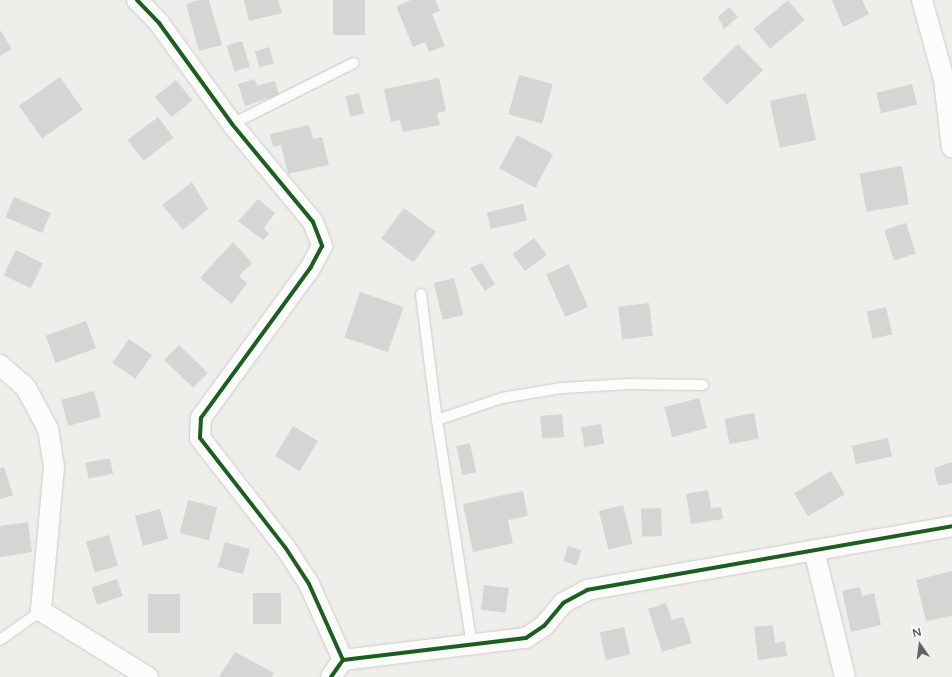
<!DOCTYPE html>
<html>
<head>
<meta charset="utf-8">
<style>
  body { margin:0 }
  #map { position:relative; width:952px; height:677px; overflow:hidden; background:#efeeea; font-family:"Varela Round",sans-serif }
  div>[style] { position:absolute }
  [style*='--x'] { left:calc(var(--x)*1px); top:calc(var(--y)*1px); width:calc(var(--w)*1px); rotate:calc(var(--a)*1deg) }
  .building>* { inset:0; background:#d6d5d3; transform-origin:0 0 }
  .roads { filter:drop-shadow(0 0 1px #cbcccc) drop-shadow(0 0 1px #cbcccc) }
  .lane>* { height:10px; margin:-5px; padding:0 5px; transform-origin:5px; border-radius:5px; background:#fdfcfc }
  .street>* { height:20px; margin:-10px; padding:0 10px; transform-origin:10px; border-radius:10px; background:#fdfcfc }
  .cycleway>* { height:4px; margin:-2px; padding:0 2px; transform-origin:2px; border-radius:2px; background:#1b5e20 }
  span { translate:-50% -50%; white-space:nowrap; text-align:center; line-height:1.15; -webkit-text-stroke:3px #fff; paint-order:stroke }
  .north { position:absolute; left:900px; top:625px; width:40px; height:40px; -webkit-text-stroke:3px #fff; paint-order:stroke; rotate:346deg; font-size:11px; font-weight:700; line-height:16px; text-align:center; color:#5f6368 }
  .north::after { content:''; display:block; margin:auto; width:14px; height:18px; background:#5f6368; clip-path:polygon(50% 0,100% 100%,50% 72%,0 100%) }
</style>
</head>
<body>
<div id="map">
  <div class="building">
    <div style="clip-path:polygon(199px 0,209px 0,222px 45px,199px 51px,186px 4px)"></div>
    <div style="clip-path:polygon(244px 0,278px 0,282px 13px,249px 21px)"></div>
    <div style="left:333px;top:0;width:32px;height:35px"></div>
    <div style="clip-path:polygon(411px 0,435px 0,440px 11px,432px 14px,445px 46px,429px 52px,425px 42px,413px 47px,396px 6px)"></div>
    <div style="left:788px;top:0;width:26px;height:45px;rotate:50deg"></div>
    <div style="clip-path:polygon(832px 0,862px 0,869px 14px,843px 27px)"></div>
    <div style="clip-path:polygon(729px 7px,738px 17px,724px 29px,718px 17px)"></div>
    <div style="clip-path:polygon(0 30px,12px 49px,0 56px)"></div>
    <div style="left:242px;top:41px;width:27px;height:16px;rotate:73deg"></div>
    <div style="left:738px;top:44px;width:36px;height:50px;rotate:46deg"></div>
    <div style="left:269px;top:47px;width:17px;height:15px;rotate:73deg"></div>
    <div style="left:519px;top:75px;width:35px;height:41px;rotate:15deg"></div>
    <div style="left:60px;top:77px;width:40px;height:50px;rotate:55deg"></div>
    <div style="clip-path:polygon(439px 78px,446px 111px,437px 113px,440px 125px,403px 132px,400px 120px,391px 122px,384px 89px)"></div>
    <div style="clip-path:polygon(255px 79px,257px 86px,275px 81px,279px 95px,245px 106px,238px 84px)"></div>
    <div style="left:176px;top:80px;width:26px;height:27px;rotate:51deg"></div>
    <div style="left:912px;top:84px;width:21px;height:37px;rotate:76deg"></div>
    <div style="left:359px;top:93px;width:21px;height:14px;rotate:76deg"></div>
    <div style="left:806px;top:93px;width:48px;height:37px;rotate:78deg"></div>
    <div style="left:158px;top:117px;width:26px;height:38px;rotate:53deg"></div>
    <div style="clip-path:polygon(309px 125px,313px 139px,322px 137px,329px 165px,288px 174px,281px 145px,273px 147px,270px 134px)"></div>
    <div style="left:517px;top:135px;width:41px;height:38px;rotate:28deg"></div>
    <div style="left:902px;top:166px;width:39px;height:43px;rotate:80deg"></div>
    <div style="clip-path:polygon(192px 182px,208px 209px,183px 230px,162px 205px)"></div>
    <div style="left:14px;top:197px;width:40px;height:22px;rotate:23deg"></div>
    <div style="clip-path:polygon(258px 199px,275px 213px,264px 228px,269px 234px,263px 240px,238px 221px)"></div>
    <div style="left:523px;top:204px;width:17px;height:37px;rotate:77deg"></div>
    <div style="left:404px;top:208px;width:40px;height:38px;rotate:37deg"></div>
    <div style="left:906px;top:223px;width:32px;height:23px;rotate:72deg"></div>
    <div style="left:534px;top:238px;width:21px;height:27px;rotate:53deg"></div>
    <div style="clip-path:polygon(233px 242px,252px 263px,239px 276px,247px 283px,232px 304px,200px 278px)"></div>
    <div style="left:16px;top:250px;width:30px;height:28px;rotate:26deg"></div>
    <div style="clip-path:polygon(482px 263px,495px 284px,485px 291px,470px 268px)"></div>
    <div style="left:569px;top:264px;width:47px;height:25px;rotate:66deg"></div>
    <div style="left:454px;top:278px;width:38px;height:21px;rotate:76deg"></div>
    <div style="left:360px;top:292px;width:46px;height:48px;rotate:19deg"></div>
    <div style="left:649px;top:303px;width:33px;height:31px;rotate:83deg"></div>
    <div style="left:886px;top:307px;width:28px;height:20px;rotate:77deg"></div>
    <div style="left:86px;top:321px;width:29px;height:43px;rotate:70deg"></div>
    <div style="left:129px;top:339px;width:28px;height:29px;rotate:35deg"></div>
    <div style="left:179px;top:345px;width:40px;height:21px;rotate:44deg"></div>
    <div style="left:94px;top:391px;width:27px;height:34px;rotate:75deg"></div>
    <div style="left:699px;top:398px;width:31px;height:36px;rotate:75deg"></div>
    <div style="left:754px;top:413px;width:26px;height:30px;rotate:79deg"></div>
    <div style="left:562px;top:414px;width:23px;height:22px;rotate:85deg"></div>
    <div style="left:601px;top:424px;width:20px;height:20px;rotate:81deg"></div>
    <div style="left:293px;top:426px;width:29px;height:35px;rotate:31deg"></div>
    <div style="left:888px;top:438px;width:19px;height:37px;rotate:78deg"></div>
    <div style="left:470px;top:443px;width:30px;height:14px;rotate:78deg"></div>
    <div style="left:110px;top:458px;width:16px;height:25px;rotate:79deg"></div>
    <div style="clip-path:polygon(952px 462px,952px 483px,938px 486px,934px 468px)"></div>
    <div style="clip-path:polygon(4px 467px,13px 495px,0 499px,0 468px)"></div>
    <div style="left:831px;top:471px;width:27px;height:43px;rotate:59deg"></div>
    <div style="clip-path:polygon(708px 490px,711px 508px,721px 507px,723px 519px,691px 524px,686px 494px)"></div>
    <div style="clip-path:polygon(523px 491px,528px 516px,508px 520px,513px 543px,473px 552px,463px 504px)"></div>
    <div style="left:188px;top:500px;width:30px;height:34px;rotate:14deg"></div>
    <div style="left:623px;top:505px;width:40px;height:25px;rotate:76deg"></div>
    <div style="left:661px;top:508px;width:28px;height:20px;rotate:88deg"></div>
    <div style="left:160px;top:509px;width:31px;height:26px;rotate:75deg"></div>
    <div style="clip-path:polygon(28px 522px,32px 552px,0 557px,0 526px)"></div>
    <div style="left:109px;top:535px;width:32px;height:24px;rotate:74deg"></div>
    <div style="left:225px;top:542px;width:26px;height:26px;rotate:16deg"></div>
    <div style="left:568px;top:546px;width:14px;height:16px;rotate:17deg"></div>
    <div style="clip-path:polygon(952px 571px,952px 616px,926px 621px,916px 580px)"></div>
    <div style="left:117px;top:579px;width:18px;height:27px;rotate:71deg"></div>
    <div style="left:484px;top:585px;width:25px;height:25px;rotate:7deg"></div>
    <div style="clip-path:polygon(860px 587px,862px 596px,874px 593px,881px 625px,851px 632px,842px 591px)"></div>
    <div style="left:253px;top:593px;width:28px;height:31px"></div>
    <div style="left:148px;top:594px;width:32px;height:39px"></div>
    <div style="clip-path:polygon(666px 603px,672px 620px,683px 617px,692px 643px,662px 652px,648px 609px)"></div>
    <div style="clip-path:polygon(773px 625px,775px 643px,785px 641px,787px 656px,758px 660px,754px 627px)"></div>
    <div style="left:624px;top:627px;width:28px;height:25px;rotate:77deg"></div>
    <div style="clip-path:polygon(235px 652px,274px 673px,272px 677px,219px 677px)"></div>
  </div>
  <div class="roads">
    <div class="lane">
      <div style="--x:232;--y:124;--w:136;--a:-26.6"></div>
      <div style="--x:421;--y:294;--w:127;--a:82.8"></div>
      <div style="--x:437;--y:420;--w:228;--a:81.2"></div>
      <div style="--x:437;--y:420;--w:69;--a:-18.7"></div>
      <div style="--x:502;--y:398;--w:61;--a:-9.5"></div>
      <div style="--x:562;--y:388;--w:67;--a:-3.4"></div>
      <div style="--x:629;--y:384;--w:74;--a:0.8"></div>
      <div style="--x:0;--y:640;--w:50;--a:-35.3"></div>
    </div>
    <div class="street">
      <div style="--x:137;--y:0;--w:32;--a:46"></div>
      <div style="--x:159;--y:23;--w:125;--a:54.1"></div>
      <div style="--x:232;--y:124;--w:127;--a:50.4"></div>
      <div style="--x:313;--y:222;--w:26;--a:69"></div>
      <div style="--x:322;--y:246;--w:24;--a:118"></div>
      <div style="--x:311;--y:267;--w:187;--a:126.1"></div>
      <div style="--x:201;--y:418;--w:20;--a:93"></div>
      <div style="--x:200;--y:438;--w:138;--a:52.1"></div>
      <div style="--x:285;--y:547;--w:44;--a:57"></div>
      <div style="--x:309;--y:584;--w:83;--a:65.9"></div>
      <div style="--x:922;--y:0;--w:83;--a:74.6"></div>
      <div style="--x:944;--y:80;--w:68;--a:83.3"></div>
      <div style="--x:0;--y:365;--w:35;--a:41"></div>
      <div style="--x:26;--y:388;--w:47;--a:61.8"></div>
      <div style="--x:48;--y:429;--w:38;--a:81"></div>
      <div style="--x:54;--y:467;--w:145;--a:95.2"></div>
      <div style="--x:41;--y:611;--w:126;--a:31.7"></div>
      <div style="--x:814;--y:550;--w:131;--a:76.3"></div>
      <div style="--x:331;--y:677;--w:21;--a:-55"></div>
      <div style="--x:343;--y:660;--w:184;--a:-6.9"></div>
      <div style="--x:526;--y:638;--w:22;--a:-34"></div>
      <div style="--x:544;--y:626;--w:30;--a:-50"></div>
      <div style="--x:563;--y:603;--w:27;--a:-28"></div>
      <div style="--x:587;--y:590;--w:371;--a:-9.9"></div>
    </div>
  </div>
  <div class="cycleway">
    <div style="--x:137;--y:0;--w:32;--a:46"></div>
    <div style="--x:159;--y:23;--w:125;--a:54.1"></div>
    <div style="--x:232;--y:124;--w:127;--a:50.4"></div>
    <div style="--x:313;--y:222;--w:26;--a:69"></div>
    <div style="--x:322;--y:246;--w:24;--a:118"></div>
    <div style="--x:311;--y:267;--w:187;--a:126.1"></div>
    <div style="--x:201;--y:418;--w:20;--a:93"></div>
    <div style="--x:200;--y:438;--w:138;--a:52.1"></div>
    <div style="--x:285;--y:547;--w:44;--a:57"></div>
    <div style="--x:309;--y:584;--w:83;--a:65.9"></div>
    <div style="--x:331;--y:677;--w:21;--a:-55"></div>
    <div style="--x:343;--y:660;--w:184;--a:-6.9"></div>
    <div style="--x:526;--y:638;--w:22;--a:-34"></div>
    <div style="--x:544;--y:626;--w:30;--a:-50"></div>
    <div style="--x:563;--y:603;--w:27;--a:-28"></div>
    <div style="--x:587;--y:590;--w:371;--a:-9.9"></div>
  </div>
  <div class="north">N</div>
</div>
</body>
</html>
